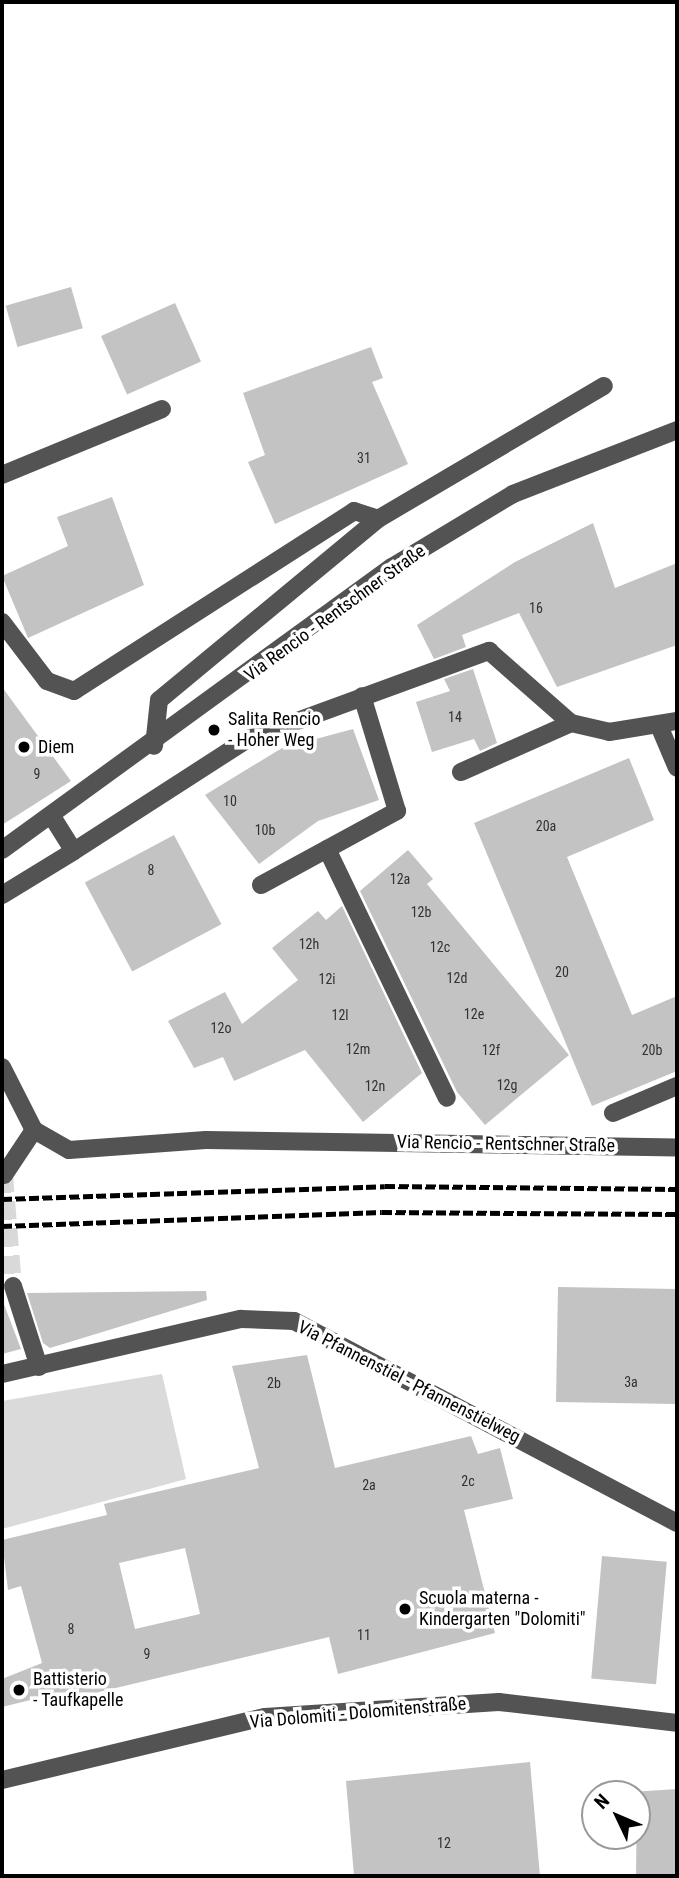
<!DOCTYPE html>
<html>
<head>
<meta charset="utf-8">
<style>
  body { margin:0 }
  #map { position:relative; width:679px; height:1878px; overflow:hidden; background:#fff; font-family:"Roboto Condensed",sans-serif }
  div>[style] { position:absolute }
  [style*='--x'] { left:calc(var(--x)*1px); top:calc(var(--y)*1px); width:calc(var(--w)*1px); rotate:calc(var(--a)*1deg) }
  .green>* { inset:0; background:#dadada }
  .building>* { inset:0; background:#c3c3c3; transform-origin:0 0 }
  .minor-tunnel>* { height:18px; margin-top:-9px; transform-origin:0; background:repeating-linear-gradient(90deg,#d9d9d9 0 18px,transparent 0 27px) }
  .minor>* { height:18px; margin:-9px; padding:0 9px; transform-origin:9px; border-radius:9px; background:#535353 }
  .rail>* { height:5px; margin-top:-2.5px; transform-origin:0; background:repeating-linear-gradient(90deg,#000 0 10px,transparent 0 13.5px) }
  .dots>* { width:19px; height:19px; translate:-50% -50%; box-sizing:border-box; border:4px solid #fff; border-radius:50% }
  span { translate:-50% -50%; white-space:nowrap; text-align:center; line-height:1.15; -webkit-text-stroke:7px #fff; paint-order:stroke }
  .number-label { font-size:14px; color:#313131 }
  .number-label span { -webkit-text-stroke-width:0 }
  .street-label { font-size:18px; color:#000 }
  .poi-label { font-size:18px; color:#000 }
  .left { translate:0 -50%; text-align:left }
  .frame { position:absolute; inset:0; border:4px solid #000; pointer-events:none }
  .north { position:absolute; left:581px; top:1780px; width:70px; height:70px; box-sizing:border-box; background:#fff; border:2px solid #999; border-radius:50%; rotate:314deg; font-size:19px; font-weight:700; line-height:28px; text-align:center; color:#000 }
  .north::after { content:''; display:block; margin:auto; width:24px; height:32px; background:#000; clip-path:polygon(50% 0,100% 100%,50% 72%,0 100%) }
</style>
</head>
<body>
<div id="map">
  <div class="green">
    <div style="clip-path:polygon(162px 1374px,186px 1479px,2px 1529px,2px 1401px)"></div>
  </div>
  <div class="building">
    <div style="left:71px;top:287px;width:43px;height:68px;rotate:74deg"></div>
    <div style="left:175px;top:303px;width:64px;height:81px;rotate:66deg"></div>
    <div style="clip-path:polygon(371px 347px,383px 378px,372px 382px,408px 464px,275px 524px,248px 462px,265px 455px,243px 393px)"></div>
    <div style="clip-path:polygon(112px 497px,144px 585px,28px 638px,2px 576px,68px 546px,57px 517px)"></div>
    <div style="clip-path:polygon(593px 523px,615px 588px,677px 563px,677px 645px,557px 687px,519px 613px,462px 635px,466px 647px,434px 659px,417px 625px,515px 562px)"></div>
    <div style="clip-path:polygon(473px 669px,497px 743px,480px 751px,474px 739px,432px 752px,416px 702px,450px 691px,444px 679px)"></div>
    <div style="clip-path:polygon(2px 687px,71px 781px,2px 825px)"></div>
    <div style="clip-path:polygon(353px 729px,379px 800px,318px 821px,259px 864px,205px 795px,282px 748px)"></div>
    <div style="clip-path:polygon(629px 758px,654px 820px,567px 857px,632px 1015px,677px 996px,677px 1071px,592px 1106px,474px 823px)"></div>
    <div style="left:174px;top:835px;width:101px;height:101px;rotate:62deg"></div>
    <div style="clip-path:polygon(408px 850px,433px 879px,427px 884px,569px 1055px,485px 1125px,457px 1092px,360px 891px)"></div>
    <div style="clip-path:polygon(342px 906px,422px 1073px,363px 1122px,305px 1050px,234px 1081px,223px 1057px,194px 1068px,168px 1021px,225px 992px,242px 1024px,298px 980px,272px 948px,318px 911px,326px 920px)"></div>
    <div style="left:558px;top:1287px;width:119px;height:115px;rotate:1deg"></div>
    <div style="clip-path:polygon(206px 1291px,207px 1300px,50px 1348px,43px 1343px,27px 1293px)"></div>
    <div style="clip-path:polygon(2px 1299px,21px 1349px,2px 1354px)"></div>
    <div style="clip-path:polygon(evenodd,307px 1355px,335px 1468px,471px 1436px,478px 1454px,500px 1448px,513px 1499px,464px 1510px,495px 1633px,338px 1674px,329px 1637px,53px 1703px,51px 1695px,2px 1707px,2px 1679px,42px 1663px,21px 1586px,8px 1590px,2px 1540px,107px 1515px,104px 1504px,259px 1468px,232px 1366px,307px 1355px,185px 1548px,200px 1614px,135px 1629px,119px 1563px,185px 1548px)"></div>
    <div style="left:602px;top:1556px;width:65px;height:123px;rotate:5deg"></div>
    <div style="clip-path:polygon(530px 1762px,540px 1876px,354px 1876px,346px 1781px)"></div>
    <div style="clip-path:polygon(677px 1789px,677px 1876px,636px 1876px,637px 1794px,631px 1792px)"></div>
  </div>
  <div class="minor-tunnel">
    <div style="--x:4;--y:1175;--w:111;--a:85.4"></div>
  </div>
  <div class="minor">
    <div style="--x:2;--y:475;--w:173;--a:-22.4"></div>
    <div style="--x:378;--y:519;--w:262;--a:-30.5"></div>
    <div style="--x:2;--y:622;--w:74;--a:52.7"></div>
    <div style="--x:47;--y:681;--w:29;--a:20"></div>
    <div style="--x:74;--y:691;--w:333;--a:-32.7"></div>
    <div style="--x:354;--y:511;--w:25;--a:18"></div>
    <div style="--x:378;--y:519;--w:284;--a:140.4"></div>
    <div style="--x:159;--y:700;--w:46;--a:96.2"></div>
    <div style="--x:660;--y:728;--w:43;--a:67"></div>
    <div style="--x:461;--y:772;--w:120;--a:-24"></div>
    <div style="--x:53;--y:818;--w:39;--a:58"></div>
    <div style="--x:74;--y:851;--w:207;--a:-32.8"></div>
    <div style="--x:248;--y:739;--w:257;--a:-20.1"></div>
    <div style="--x:489;--y:651;--w:109;--a:41.3"></div>
    <div style="--x:571;--y:723;--w:39;--a:13"></div>
    <div style="--x:609;--y:732;--w:69;--a:-9.2"></div>
    <div style="--x:327;--y:849;--w:276;--a:64.3"></div>
    <div style="--x:2;--y:850;--w:482;--a:-36"></div>
    <div style="--x:392;--y:567;--w:141;--a:-31.1"></div>
    <div style="--x:513;--y:494;--w:176;--a:-21.3"></div>
    <div style="--x:261;--y:885;--w:155;--a:-28.6"></div>
    <div style="--x:397;--y:811;--w:120;--a:-106.9"></div>
    <div style="--x:2;--y:895;--w:84;--a:-31.4"></div>
    <div style="--x:2;--y:1067;--w:71;--a:63.1"></div>
    <div style="--x:34;--y:1130;--w:40;--a:29.7"></div>
    <div style="--x:69;--y:1150;--w:137;--a:-4.2"></div>
    <div style="--x:206;--y:1140;--w:471;--a:0.9"></div>
    <div style="--x:613;--y:1113;--w:69;--a:-22.9"></div>
    <div style="--x:4;--y:1175;--w:54;--a:-56.3"></div>
    <div style="--x:13;--y:1286;--w:85;--a:72.2"></div>
    <div style="--x:2;--y:1374;--w:245;--a:-13"></div>
    <div style="--x:241;--y:1319;--w:53;--a:2.2"></div>
    <div style="--x:294;--y:1321;--w:433;--a:27.8"></div>
    <div style="--x:2;--y:1780;--w:270;--a:-13.5"></div>
    <div style="--x:265;--y:1717;--w:234;--a:-3.7"></div>
    <div style="--x:499;--y:1702;--w:179;--a:6.7"></div>
  </div>
  <div class="rail">
    <div style="--x:2;--y:1199;--w:383;--a:-1.9"></div>
    <div style="--x:385;--y:1186;--w:292;--a:0.6"></div>
    <div style="--x:2;--y:1226;--w:380;--a:-2.1"></div>
    <div style="--x:382;--y:1212;--w:295;--a:0.4"></div>
  </div>
  <div class="dots">
    <div style="left:214px;top:730px;background:#000"></div>
    <div style="left:24px;top:747px;background:#000"></div>
    <div style="left:405px;top:1609px;background:#000"></div>
    <div style="left:19px;top:1690px;background:#000"></div>
  </div>
  <div class="number-label">
    <span style="left:364px;top:458px">31</span>
    <span style="left:536px;top:608px">16</span>
    <span style="left:455px;top:717px">14</span>
    <span style="left:37px;top:774px">9</span>
    <span style="left:230px;top:801px">10</span>
    <span style="left:546px;top:826px">20a</span>
    <span style="left:265px;top:830px">10b</span>
    <span style="left:151px;top:870px">8</span>
    <span style="left:400px;top:879px">12a</span>
    <span style="left:421px;top:912px">12b</span>
    <span style="left:309px;top:944px">12h</span>
    <span style="left:440px;top:947px">12c</span>
    <span style="left:562px;top:972px">20</span>
    <span style="left:457px;top:978px">12d</span>
    <span style="left:327px;top:979px">12i</span>
    <span style="left:474px;top:1014px">12e</span>
    <span style="left:340px;top:1015px">12l</span>
    <span style="left:221px;top:1028px">12o</span>
    <span style="left:358px;top:1049px">12m</span>
    <span style="left:491px;top:1050px">12f</span>
    <span style="left:652px;top:1050px">20b</span>
    <span style="left:507px;top:1085px">12g</span>
    <span style="left:375px;top:1086px">12n</span>
    <span style="left:631px;top:1382px">3a</span>
    <span style="left:274px;top:1383px">2b</span>
    <span style="left:468px;top:1481px">2c</span>
    <span style="left:369px;top:1485px">2a</span>
    <span style="left:71px;top:1629px">8</span>
    <span style="left:364px;top:1635px">11</span>
    <span style="left:147px;top:1654px">9</span>
    <span style="left:444px;top:1843px">12</span>
  </div>
  <div class="street-label">
    <span style="left:335px;top:613px;rotate:-36deg">Via Rencio - Rentschner Straße</span>
    <span style="left:506px;top:1144px;rotate:1deg">Via Rencio - Rentschner Straße</span>
    <span style="left:409px;top:1382px;rotate:27deg">Via Pfannenstiel - Pfannenstielweg</span>
    <span style="left:358px;top:1713px;rotate:-5deg">Via Dolomiti - Dolomitenstraße</span>
  </div>
  <div class="poi-label">
    <span class="left" style="left:228px;top:730px">Salita Rencio<br>- Hoher Weg</span>
    <span class="left" style="left:38px;top:747px">Diem</span>
    <span class="left" style="left:419px;top:1609px">Scuola materna -<br>Kindergarten "Dolomiti"</span>
    <span class="left" style="left:33px;top:1690px">Battisterio<br>- Taufkapelle</span>
  </div>
  <div class="frame"></div>
  <div class="north">N</div>
</div>
</body>
</html>
